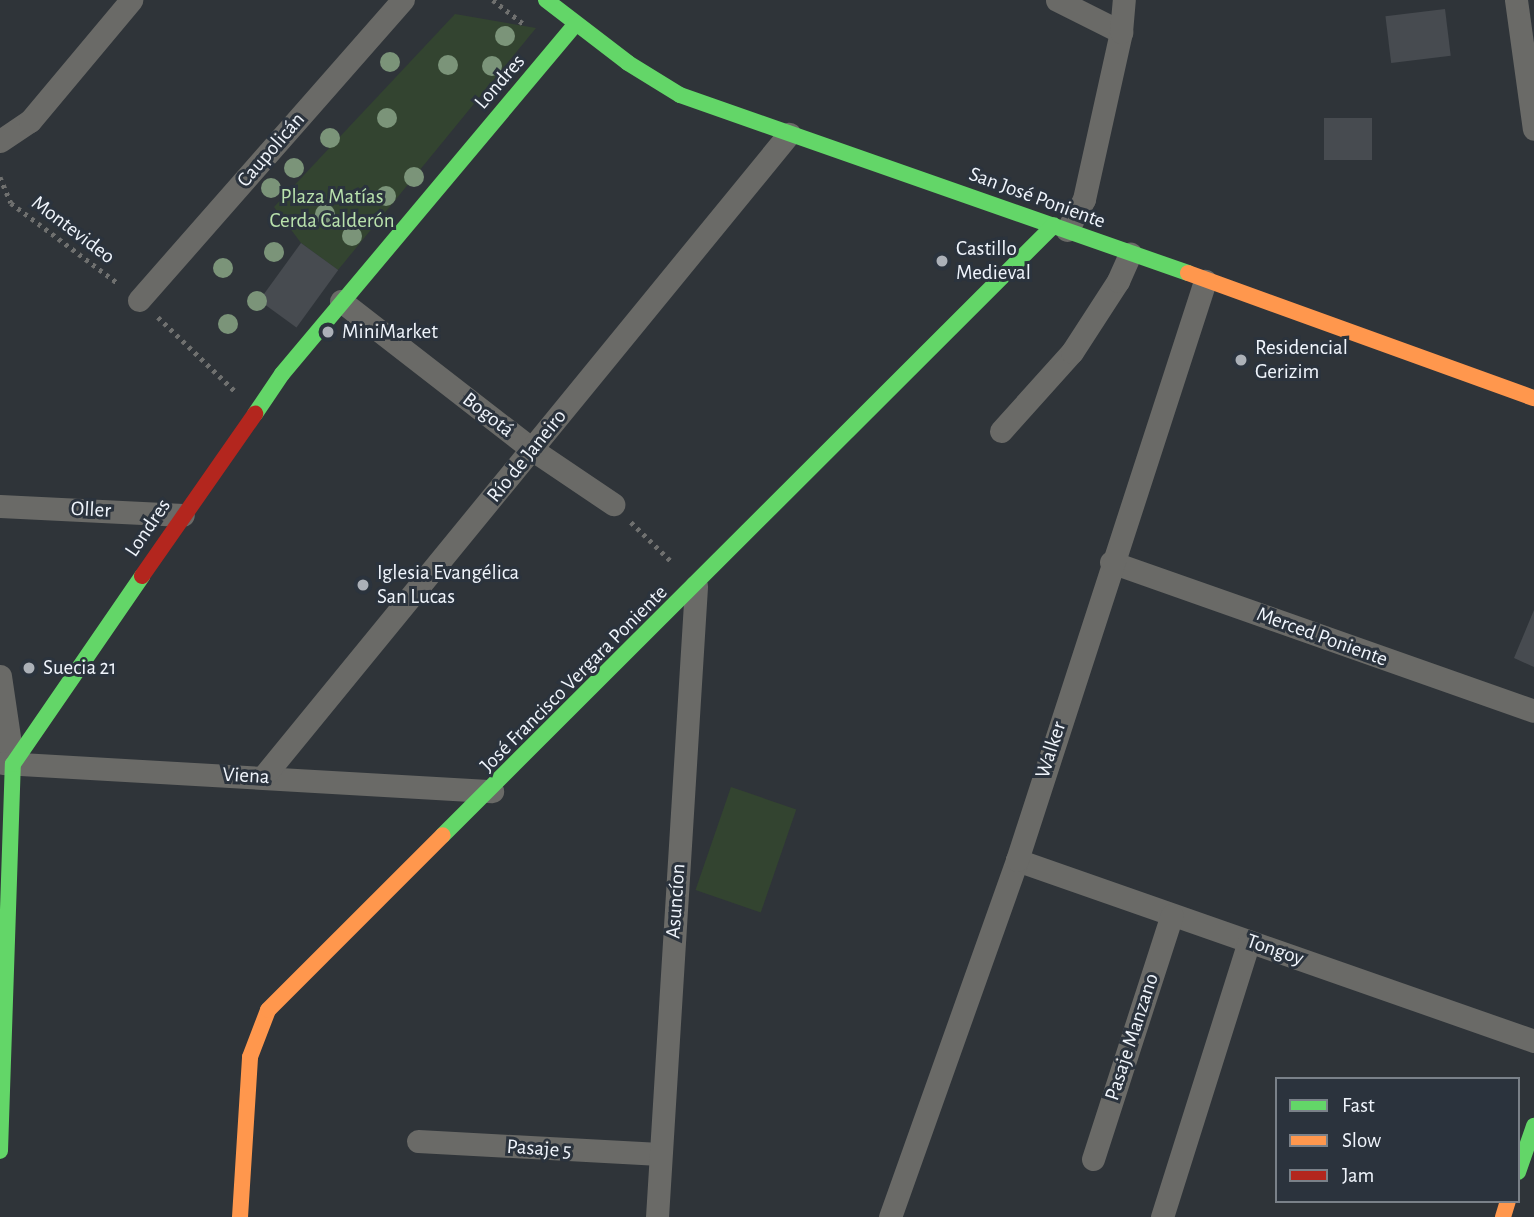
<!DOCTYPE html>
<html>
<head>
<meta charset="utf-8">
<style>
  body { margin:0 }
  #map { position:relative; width:1534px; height:1217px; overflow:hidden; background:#2f3439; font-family:"Alegreya Sans",sans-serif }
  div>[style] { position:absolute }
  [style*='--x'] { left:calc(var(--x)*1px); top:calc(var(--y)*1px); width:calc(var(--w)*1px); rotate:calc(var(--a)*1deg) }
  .green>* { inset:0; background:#334430; transform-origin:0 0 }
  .building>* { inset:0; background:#474b50; transform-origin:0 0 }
  .path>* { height:4.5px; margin-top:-2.25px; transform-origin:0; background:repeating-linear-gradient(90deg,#6f706f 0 3.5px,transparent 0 8.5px) }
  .street>* { height:23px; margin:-11.5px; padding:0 11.5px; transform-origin:11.5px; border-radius:11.5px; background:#6a6a67 }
  .fast>* { height:16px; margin:-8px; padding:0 8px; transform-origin:8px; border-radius:8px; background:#63d668 }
  .slow>* { height:16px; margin:-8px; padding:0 8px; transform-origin:8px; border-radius:8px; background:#ff974d }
  .jam>* { height:16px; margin:-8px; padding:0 8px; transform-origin:8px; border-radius:8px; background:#b3261e }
  .trees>* { width:20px; height:20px; margin:-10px; border-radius:50%; background:#7b9479 }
  .dots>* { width:19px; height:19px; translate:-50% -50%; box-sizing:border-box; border:4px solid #2b333d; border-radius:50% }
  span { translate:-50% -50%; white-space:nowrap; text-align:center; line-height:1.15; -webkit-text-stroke:6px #2b333d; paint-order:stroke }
  .street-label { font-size:21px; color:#f0f5fc }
  .park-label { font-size:21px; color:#b9e2ad }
  .poi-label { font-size:21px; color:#f0f5fc }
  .left { translate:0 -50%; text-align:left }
  .legend { position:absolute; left:1275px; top:1077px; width:245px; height:126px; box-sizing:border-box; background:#2b333d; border:2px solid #7a8189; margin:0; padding:9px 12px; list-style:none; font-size:21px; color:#f0f5fc }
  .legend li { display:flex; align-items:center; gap:14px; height:35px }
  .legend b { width:35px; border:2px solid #7a8189 }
</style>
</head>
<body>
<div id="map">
  <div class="green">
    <div style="clip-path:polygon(455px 14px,536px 28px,338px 270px,301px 243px,274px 207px)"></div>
    <div style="left:731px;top:787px;width:69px;height:109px;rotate:19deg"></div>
  </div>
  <div class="building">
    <div style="left:1445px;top:9px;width:47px;height:60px;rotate:83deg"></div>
    <div style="left:1372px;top:118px;width:42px;height:48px;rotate:90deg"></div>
    <div style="left:301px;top:243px;width:46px;height:71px;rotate:36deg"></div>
    <div style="clip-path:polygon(1534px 610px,1534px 667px,1514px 658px)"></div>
  </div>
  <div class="path">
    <div style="--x:493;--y:0;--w:41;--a:38"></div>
    <div style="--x:0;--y:177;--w:28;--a:67"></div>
    <div style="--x:11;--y:203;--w:135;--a:36.9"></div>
    <div style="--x:158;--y:317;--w:107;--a:43.9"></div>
    <div style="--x:631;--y:522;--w:57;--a:44.3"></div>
  </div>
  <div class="street">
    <div style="--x:1057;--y:0;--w:72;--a:26.6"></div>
    <div style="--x:1516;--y:0;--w:130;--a:82.1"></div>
    <div style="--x:0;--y:141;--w:36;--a:-34"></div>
    <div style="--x:30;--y:121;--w:158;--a:-50.1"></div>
    <div style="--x:1067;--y:230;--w:35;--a:-61"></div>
    <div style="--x:1084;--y:199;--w:171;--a:-77.5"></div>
    <div style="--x:1121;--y:32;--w:32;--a:-85"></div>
    <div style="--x:139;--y:300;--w:400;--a:-48.7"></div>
    <div style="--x:341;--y:301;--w:243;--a:37.8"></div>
    <div style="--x:533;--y:450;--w:97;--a:34"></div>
    <div style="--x:1001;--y:431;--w:106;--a:-48.1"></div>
    <div style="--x:1072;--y:352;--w:85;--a:-57.1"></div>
    <div style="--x:1118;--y:281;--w:30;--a:-66"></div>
    <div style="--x:0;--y:506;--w:183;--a:2.8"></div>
    <div style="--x:1111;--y:562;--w:448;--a:19.4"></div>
    <div style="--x:0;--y:676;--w:89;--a:81.6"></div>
    <div style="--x:3;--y:763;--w:490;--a:3.3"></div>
    <div style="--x:263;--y:777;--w:831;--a:-50.72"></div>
    <div style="--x:1017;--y:860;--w:548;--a:19.29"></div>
    <div style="--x:418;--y:1141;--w:242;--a:3.1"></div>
    <div style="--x:1093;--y:1159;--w:256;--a:-72.1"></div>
    <div style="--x:657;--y:1217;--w:632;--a:-86.46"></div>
    <div style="--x:890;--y:1217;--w:379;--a:-70.4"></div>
    <div style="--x:1017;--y:860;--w:609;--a:-72.01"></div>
    <div style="--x:1162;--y:1217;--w:289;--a:-72.5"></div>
  </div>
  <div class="fast">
    <div style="--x:546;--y:0;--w:103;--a:37.5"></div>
    <div style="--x:628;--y:63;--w:61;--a:31.6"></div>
    <div style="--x:680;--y:95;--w:538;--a:19.31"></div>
    <div style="--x:255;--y:414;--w:48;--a:-56"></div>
    <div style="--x:282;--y:374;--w:456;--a:-50"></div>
    <div style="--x:443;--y:835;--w:863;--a:-44.95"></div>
    <div style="--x:0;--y:1151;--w:387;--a:-88.1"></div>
    <div style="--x:13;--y:764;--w:228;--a:-55.5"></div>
    <div style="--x:1518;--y:1172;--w:49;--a:-70.8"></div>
  </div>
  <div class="slow">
    <div style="--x:1188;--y:273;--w:368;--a:19.9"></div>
    <div style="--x:240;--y:1217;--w:160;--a:-86.4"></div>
    <div style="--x:250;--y:1057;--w:50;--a:-69"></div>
    <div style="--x:268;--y:1010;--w:247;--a:-45"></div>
    <div style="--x:1503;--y:1217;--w:17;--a:-73"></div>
  </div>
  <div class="jam">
    <div style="--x:142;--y:576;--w:198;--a:-55.1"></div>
  </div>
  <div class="trees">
    <div style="left:505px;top:36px"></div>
    <div style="left:390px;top:62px"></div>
    <div style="left:448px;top:65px"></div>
    <div style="left:492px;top:66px"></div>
    <div style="left:387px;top:118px"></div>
    <div style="left:330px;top:138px"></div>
    <div style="left:294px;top:168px"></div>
    <div style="left:414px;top:177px"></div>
    <div style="left:271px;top:188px"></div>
    <div style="left:386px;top:196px"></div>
    <div style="left:325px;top:214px"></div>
    <div style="left:352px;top:236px"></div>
    <div style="left:274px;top:252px"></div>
    <div style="left:223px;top:268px"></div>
    <div style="left:257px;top:301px"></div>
    <div style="left:228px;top:324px"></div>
  </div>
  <div class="dots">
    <div style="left:942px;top:261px;background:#acb1b8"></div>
    <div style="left:328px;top:332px;background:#acb1b8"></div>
    <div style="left:1241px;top:360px;background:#acb1b8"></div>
    <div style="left:363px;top:585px;background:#acb1b8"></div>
    <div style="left:29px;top:668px;background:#acb1b8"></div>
  </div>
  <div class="street-label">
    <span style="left:500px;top:82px;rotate:-49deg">Londres</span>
    <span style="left:271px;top:150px;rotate:-49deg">Caupolicán</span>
    <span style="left:1037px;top:198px;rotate:20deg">San José Poniente</span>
    <span style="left:73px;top:230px;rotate:37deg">Montevideo</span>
    <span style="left:488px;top:415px;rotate:38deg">Bogotá</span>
    <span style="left:527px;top:456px;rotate:-51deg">Río de Janeiro</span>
    <span style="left:91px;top:510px;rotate:3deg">Oller</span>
    <span style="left:148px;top:528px;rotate:-56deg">Londres</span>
    <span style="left:1322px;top:637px;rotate:20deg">Merced Poniente</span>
    <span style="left:574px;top:679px;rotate:-45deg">José Francisco Vergara Poniente</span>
    <span style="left:1051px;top:750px;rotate:-72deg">Walker</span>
    <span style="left:246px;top:776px;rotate:3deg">Viena</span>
    <span style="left:676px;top:901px;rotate:-86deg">Asuncíon</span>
    <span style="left:1275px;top:950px;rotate:19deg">Tongoy</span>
    <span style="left:1132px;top:1037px;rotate:-72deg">Pasaje Manzano</span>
    <span style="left:539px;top:1149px;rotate:4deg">Pasaje 5</span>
  </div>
  <div class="park-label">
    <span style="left:332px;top:209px">Plaza Matías<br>Cerda Calderón</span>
  </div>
  <div class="poi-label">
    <span class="left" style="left:956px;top:261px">Castillo<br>Medieval</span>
    <span class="left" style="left:342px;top:332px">MiniMarket</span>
    <span class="left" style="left:1255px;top:360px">Residencial<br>Gerizim</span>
    <span class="left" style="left:377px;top:585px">Iglesia Evangélica<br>San Lucas</span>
    <span class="left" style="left:43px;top:668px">Suecia 21</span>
  </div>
  <ul class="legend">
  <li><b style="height:9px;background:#63d668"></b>Fast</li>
  <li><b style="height:9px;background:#ff974d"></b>Slow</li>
  <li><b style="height:9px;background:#b3261e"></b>Jam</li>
  </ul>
</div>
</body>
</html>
